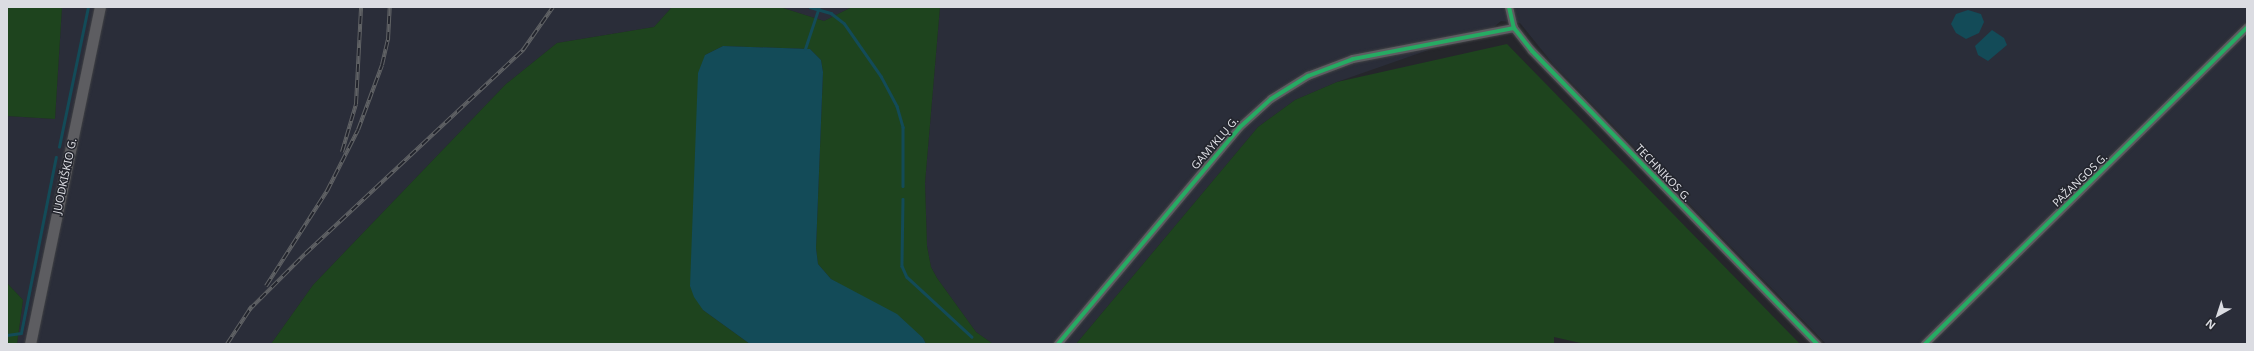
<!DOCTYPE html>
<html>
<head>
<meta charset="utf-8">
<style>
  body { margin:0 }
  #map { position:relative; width:2254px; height:351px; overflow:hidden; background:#25262b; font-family:"Noto Sans",sans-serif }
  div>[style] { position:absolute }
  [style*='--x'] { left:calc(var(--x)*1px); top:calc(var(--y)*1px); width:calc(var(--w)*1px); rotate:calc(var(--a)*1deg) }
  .built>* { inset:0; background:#2a2d39 }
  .green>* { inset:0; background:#1e441e }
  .water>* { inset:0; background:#134b58 }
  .stream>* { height:2.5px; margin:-1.25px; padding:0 1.25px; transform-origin:1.25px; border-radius:1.25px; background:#134b58 }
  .roads { filter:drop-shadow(0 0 1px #404144) drop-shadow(0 0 1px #404144) }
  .street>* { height:8px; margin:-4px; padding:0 4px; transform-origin:4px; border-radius:4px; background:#5d5d61 }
  .secondary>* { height:11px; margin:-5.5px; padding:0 5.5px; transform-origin:5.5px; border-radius:5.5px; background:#5d5d61 }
  .rail>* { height:4px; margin-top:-2px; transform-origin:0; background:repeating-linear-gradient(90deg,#23252d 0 8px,#606265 0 16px); box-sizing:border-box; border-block:1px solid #606265 }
  .cycleway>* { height:4px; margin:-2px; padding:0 2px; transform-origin:2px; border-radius:2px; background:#26ab63 }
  span { translate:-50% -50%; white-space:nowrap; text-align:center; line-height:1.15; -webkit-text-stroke:3px #23252d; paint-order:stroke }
  .street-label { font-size:11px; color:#dbdce2 }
  .frame { position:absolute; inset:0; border:8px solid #dbdce2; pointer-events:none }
  .north { position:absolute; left:2198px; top:295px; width:40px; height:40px; -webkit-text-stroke:3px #23252d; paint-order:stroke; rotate:219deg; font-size:11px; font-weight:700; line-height:16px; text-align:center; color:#dbdce2 }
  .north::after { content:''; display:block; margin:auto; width:14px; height:18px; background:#dbdce2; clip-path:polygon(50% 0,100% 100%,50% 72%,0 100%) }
</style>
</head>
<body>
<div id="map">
  <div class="built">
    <div style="clip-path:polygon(62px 7px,672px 7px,654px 27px,557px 43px,506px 84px,313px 285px,271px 344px,17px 344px,23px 300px,7px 283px,7px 116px,55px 119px)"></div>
    <div style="clip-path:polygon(780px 7px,852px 7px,824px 21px)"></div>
    <div style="clip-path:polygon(940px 7px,2247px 7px,2247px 344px,1826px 344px,1553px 64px,1520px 23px,1501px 21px,1494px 27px,1337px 82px,1295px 100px,1258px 127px,1076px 344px,993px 344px,976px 332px,937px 278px,931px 267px,927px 246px,925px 183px)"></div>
  </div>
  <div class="green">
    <div style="clip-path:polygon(7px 7px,62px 7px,55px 119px,7px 116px)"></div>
    <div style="clip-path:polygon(672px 7px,780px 7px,824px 21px,852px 7px,940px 7px,925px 183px,927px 246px,931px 267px,937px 278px,976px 332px,993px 344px,926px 344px,923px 338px,831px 279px,818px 264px,816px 248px,823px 72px,821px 60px,810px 49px,723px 46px,705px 55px,703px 310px,750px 344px,271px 344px,313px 285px,506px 84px,557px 43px,654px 27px)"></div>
    <div style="clip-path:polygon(1507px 44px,1800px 344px,1585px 344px,1554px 337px,1554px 344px,1076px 344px,1258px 127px,1295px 100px,1337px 82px)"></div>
    <div style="clip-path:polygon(7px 283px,23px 300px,17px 344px,7px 344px)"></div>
  </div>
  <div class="water">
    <div style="clip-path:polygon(1968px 10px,1981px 14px,1984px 22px,1979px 33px,1966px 39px,1956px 33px,1951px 24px,1956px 14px)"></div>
    <div style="clip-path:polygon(1992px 30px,2004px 38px,2007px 45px,1988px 61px,1978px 55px,1975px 46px)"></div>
    <div style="clip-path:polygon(723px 46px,810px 49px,821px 60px,823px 72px,816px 248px,818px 264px,831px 279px,897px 314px,923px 338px,926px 344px,750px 344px,703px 310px,694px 297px,690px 286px,698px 73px,705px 55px)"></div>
  </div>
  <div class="stream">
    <div style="--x:810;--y:7;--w:22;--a:16"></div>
    <div style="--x:831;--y:13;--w:16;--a:38"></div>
    <div style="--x:844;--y:23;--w:65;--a:55.1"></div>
    <div style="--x:881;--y:76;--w:34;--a:62"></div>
    <div style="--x:897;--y:106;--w:22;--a:74"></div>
    <div style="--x:903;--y:127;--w:59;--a:90"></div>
    <div style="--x:805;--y:49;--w:44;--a:-71.6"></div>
    <div style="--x:59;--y:147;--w:143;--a:-78.3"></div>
    <div style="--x:903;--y:199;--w:67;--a:90.9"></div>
    <div style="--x:902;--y:266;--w:12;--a:66"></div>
    <div style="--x:907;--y:277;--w:88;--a:42.7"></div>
    <div style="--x:7;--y:335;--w:14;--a:-8"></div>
    <div style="--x:21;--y:333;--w:179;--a:-78.8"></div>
  </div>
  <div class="roads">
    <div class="street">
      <div style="--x:1509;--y:7;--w:22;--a:77"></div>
      <div style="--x:1514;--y:28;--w:29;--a:52"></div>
      <div style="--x:1532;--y:51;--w:409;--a:45.8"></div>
      <div style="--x:1058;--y:344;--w:282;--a:-50"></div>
      <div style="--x:1239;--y:128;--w:43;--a:-42.2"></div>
      <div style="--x:1271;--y:99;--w:44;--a:-31.9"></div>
      <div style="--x:1308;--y:76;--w:48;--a:-20.7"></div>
      <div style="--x:1353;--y:59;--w:164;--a:-10.9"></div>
      <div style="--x:1925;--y:344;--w:451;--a:-44.5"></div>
    </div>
    <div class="secondary">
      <div style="--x:30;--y:344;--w:344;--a:-78.3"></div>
    </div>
  </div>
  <div class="rail">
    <div style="--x:342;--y:152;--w:50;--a:-73.7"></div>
    <div style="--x:356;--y:104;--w:97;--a:-87"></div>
    <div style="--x:266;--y:286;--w:113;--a:-57.3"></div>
    <div style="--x:327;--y:191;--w:68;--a:-63.1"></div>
    <div style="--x:358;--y:130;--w:69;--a:-69.7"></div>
    <div style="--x:382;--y:65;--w:26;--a:-77"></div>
    <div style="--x:388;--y:40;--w:33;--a:-87"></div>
    <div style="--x:249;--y:310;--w:79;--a:-45"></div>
    <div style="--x:305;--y:254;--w:299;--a:-43.1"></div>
    <div style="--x:523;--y:50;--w:52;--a:-55.1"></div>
    <div style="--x:227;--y:344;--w:45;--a:-56.7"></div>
  </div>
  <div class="cycleway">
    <div style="--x:1509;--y:7;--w:22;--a:77"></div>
    <div style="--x:1514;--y:28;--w:29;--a:52"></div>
    <div style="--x:1532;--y:51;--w:409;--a:45.8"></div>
    <div style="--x:1058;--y:344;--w:282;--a:-50"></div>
    <div style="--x:1239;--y:128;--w:43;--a:-42.2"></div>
    <div style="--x:1271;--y:99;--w:44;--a:-31.9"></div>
    <div style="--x:1308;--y:76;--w:48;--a:-20.7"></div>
    <div style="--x:1353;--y:59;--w:164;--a:-10.9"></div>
    <div style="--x:1925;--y:344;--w:451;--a:-44.5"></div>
  </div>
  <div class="street-label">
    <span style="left:1215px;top:143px;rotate:-49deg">GAMYKLŲ G.</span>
    <span style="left:1663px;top:173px;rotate:46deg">TECHNIKOS G.</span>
    <span style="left:65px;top:176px;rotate:-78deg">JUODKIŠKIO G.</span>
    <span style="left:2080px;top:180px;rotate:-44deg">PAŽANGOS G.</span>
  </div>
  <div class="frame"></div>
  <div class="north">N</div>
</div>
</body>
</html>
